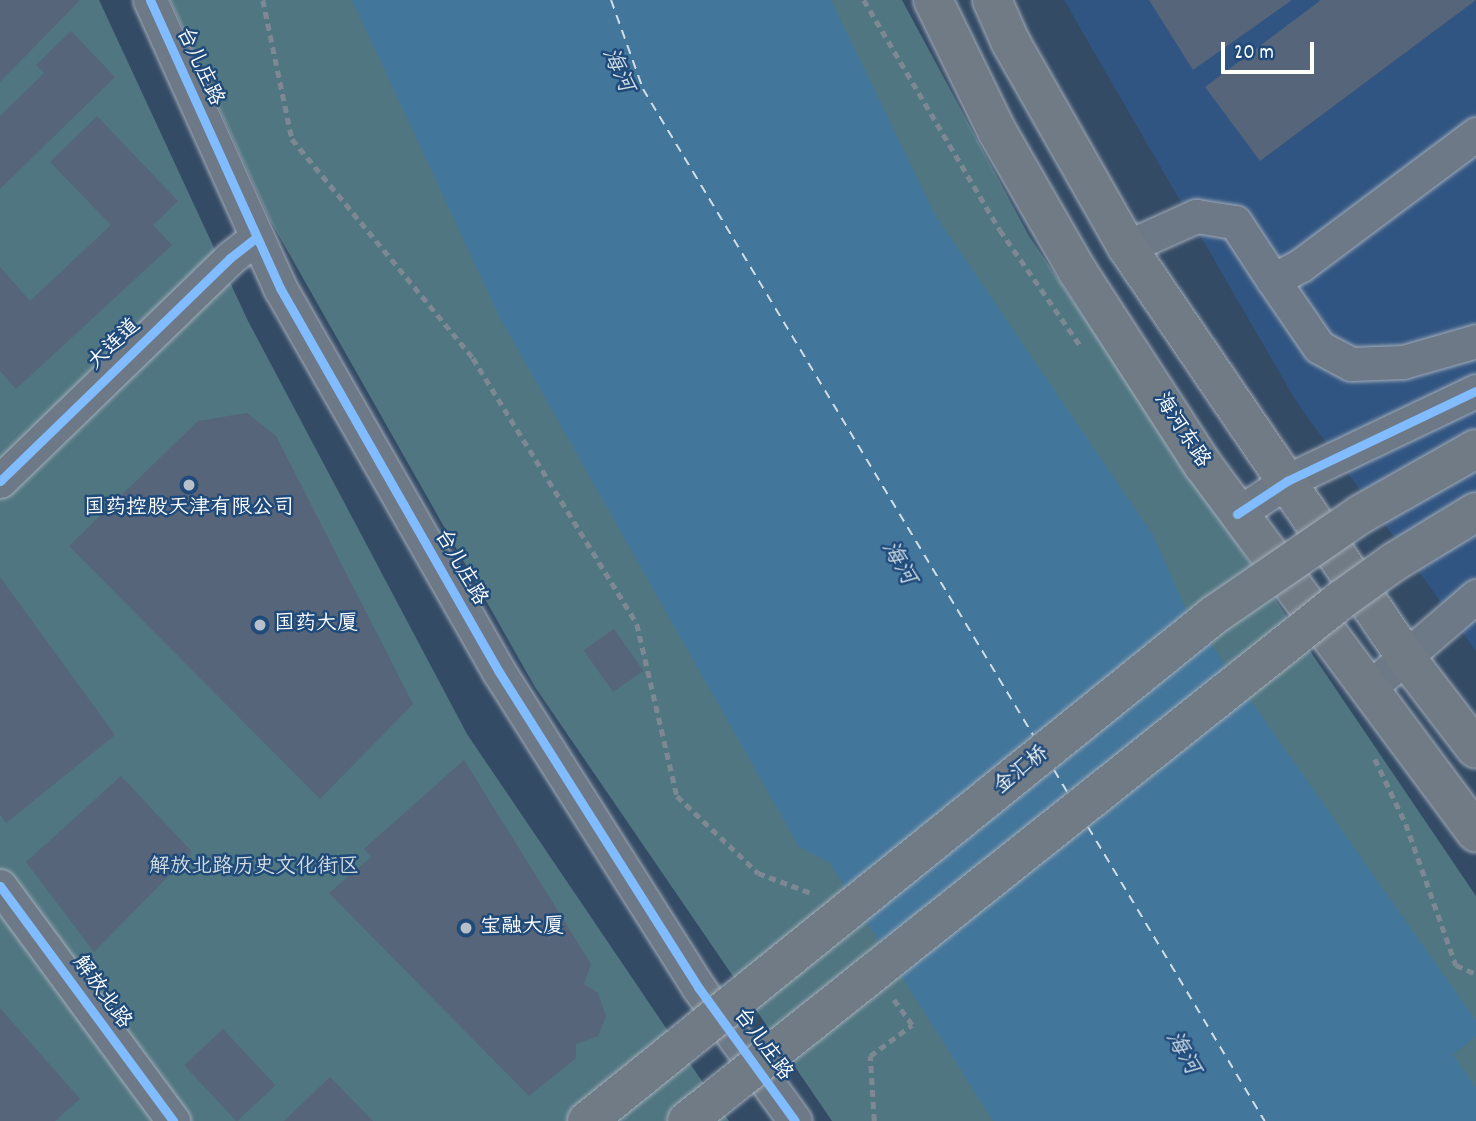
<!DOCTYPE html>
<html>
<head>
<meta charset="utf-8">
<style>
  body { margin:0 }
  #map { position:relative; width:1476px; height:1121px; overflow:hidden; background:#344b65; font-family:Dekko,"LXGW WenKai TC",sans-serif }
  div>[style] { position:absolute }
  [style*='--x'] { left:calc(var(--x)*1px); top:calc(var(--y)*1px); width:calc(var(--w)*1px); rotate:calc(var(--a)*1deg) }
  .built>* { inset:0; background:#315582 }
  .green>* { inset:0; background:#4f7681 }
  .water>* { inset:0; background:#43769b }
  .ferry>* { height:2px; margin-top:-1px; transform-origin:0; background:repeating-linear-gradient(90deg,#d0dee7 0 9px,transparent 0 16px) }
  .building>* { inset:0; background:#56657a; transform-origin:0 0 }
  .path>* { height:4.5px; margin-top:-2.25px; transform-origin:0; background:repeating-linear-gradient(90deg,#7e8895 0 7px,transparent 0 12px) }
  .roads { filter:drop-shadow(0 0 2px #a4aeba) drop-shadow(0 0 2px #a4aeba) }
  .minor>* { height:33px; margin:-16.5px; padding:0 16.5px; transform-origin:16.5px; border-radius:16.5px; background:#6d7986 }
  .major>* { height:38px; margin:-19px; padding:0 19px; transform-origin:19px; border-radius:19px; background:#717b85 }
  .bridges { filter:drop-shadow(0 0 2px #a4aeba) drop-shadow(0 0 2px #a4aeba) }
  .major-bridge>* { height:38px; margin:-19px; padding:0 19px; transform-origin:19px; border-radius:19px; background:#717b85 }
  .cycleway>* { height:9px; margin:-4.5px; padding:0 4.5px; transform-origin:4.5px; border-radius:4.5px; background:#80bcff }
  .dots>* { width:19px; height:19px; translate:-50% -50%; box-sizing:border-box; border:4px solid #1f4a7a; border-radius:50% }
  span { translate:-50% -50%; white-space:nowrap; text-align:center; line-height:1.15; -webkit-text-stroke:5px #1f4a7a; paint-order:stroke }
  .street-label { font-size:21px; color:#fff }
  .poi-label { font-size:21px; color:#fff }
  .left { translate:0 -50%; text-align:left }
  .park-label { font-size:21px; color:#d4dee0 }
  .water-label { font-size:23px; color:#d0dee7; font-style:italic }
  .scale { position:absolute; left:1221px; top:42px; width:93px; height:32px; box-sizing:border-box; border:4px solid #fff; border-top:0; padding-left:9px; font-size:21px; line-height:24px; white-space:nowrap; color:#fff; -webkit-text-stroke:5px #1f4a7a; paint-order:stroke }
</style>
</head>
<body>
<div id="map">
  <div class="built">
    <div style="clip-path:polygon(1064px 0,1476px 0,1476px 651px,1296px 401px)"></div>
  </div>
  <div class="green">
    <div style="clip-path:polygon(0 0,99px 0,248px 321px,467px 734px,729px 1121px,0 1121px)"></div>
    <div style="clip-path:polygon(170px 0,902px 0,1029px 236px,1476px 896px,1476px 1121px,832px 1121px,535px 687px,270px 220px)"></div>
  </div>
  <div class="water">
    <div style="clip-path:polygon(352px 0,831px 0,935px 215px,1153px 535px,1185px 607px,1476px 1021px,1476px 1036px,1453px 1055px,1476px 1088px,1476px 1121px,993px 1121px,829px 862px,799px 847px,500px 318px)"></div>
  </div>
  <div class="ferry">
    <div style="--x:611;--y:0;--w:95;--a:70.2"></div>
    <div style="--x:643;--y:89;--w:755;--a:58.88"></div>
    <div style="--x:1054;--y:770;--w:26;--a:59"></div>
    <div style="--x:1088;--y:827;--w:343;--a:59"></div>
  </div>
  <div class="building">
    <div style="clip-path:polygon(0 0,80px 0,0 82px)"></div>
    <div style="clip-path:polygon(1149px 0,1292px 0,1193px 70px)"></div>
    <div style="clip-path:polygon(1321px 0,1476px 0,1260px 161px,1205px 87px)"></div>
    <div style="clip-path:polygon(71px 31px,115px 77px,0 189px,0 116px,44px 73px,36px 65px)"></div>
    <div style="clip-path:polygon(97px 116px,178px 201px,153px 225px,172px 245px,16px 389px,0 371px,0 267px,30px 301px,111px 225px,50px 162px)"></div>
    <div style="clip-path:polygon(247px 413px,276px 436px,413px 704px,320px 799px,69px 546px,198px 421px)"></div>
    <div style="clip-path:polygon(0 577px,115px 735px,6px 823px,0 814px)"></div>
    <div style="left:614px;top:629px;width:51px;height:37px;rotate:55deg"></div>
    <div style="clip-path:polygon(464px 760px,591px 964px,584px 984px,598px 993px,606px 1016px,598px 1036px,576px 1044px,576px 1058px,529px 1096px,329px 893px,371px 857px,364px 849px)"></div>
    <div style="clip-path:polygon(121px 776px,192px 852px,94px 952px,26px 862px)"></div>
    <div style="clip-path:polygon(0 1008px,80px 1099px,55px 1121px,0 1121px)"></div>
    <div style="left:223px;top:1029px;width:77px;height:53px;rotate:47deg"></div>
    <div style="clip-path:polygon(330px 1077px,373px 1121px,284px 1121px)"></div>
  </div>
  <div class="path">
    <div style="--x:263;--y:0;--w:142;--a:78.2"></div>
    <div style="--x:292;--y:139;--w:284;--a:50.4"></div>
    <div style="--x:473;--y:358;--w:312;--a:58.3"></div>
    <div style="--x:637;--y:624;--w:177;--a:76.9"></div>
    <div style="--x:677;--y:796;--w:112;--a:43.5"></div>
    <div style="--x:758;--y:873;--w:60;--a:20.6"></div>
    <div style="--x:864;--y:0;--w:267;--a:59.4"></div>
    <div style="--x:1000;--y:230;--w:140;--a:55.2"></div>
    <div style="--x:1375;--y:759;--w:72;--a:64.5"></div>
    <div style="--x:1406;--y:824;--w:150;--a:70.5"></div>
    <div style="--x:1456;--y:965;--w:22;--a:24"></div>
    <div style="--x:874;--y:1121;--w:65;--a:-93.5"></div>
    <div style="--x:870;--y:1056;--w:52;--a:-36.4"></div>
    <div style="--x:912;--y:1025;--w:32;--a:-126"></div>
  </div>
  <div class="roads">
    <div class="minor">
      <div style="--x:150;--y:0;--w:316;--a:65.7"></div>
      <div style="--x:280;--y:288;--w:442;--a:60.3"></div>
      <div style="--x:499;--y:672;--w:373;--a:57.7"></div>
      <div style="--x:698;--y:987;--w:165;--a:54.1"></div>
      <div style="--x:1127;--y:247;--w:76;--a:-24.2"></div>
      <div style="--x:1196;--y:216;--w:39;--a:9"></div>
      <div style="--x:1235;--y:222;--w:69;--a:56.8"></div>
      <div style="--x:1273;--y:280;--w:32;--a:-28"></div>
      <div style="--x:1301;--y:265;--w:219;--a:-36.8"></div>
      <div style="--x:1273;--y:280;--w:81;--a:55.5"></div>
      <div style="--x:1319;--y:347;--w:36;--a:28"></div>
      <div style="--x:1351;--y:364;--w:52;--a:-2.2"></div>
      <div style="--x:1403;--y:362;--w:76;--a:-16"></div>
      <div style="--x:0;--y:481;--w:320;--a:-44.1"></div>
      <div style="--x:230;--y:258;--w:33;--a:-38"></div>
      <div style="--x:1237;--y:514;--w:60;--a:-33.4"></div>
      <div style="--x:1287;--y:481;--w:209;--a:-25.5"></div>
      <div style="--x:1368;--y:689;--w:143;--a:-40.7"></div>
      <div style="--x:0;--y:886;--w:292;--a:53.6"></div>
    </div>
    <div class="major">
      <div style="--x:933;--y:0;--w:148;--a:64"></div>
      <div style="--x:998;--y:133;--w:160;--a:60.1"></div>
      <div style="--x:1078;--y:272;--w:230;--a:57.1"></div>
      <div style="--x:1203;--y:465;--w:458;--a:53.4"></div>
      <div style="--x:992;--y:0;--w:47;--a:66.2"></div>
      <div style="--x:1011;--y:43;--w:235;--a:60.4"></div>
      <div style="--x:1127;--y:247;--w:498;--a:55.8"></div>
      <div style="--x:1407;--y:659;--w:113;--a:52.5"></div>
    </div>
  </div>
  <div class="bridges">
    <div class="major-bridge">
      <div style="--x:587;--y:1121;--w:806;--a:-38.9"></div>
      <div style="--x:1214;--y:615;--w:178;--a:-34.5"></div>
      <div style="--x:1361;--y:514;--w:132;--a:-29.5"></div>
      <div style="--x:687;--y:1121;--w:836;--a:-38.54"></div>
      <div style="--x:1341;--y:600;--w:65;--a:-35.6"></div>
      <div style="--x:1394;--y:562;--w:96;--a:-31.4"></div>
    </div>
  </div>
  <div class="cycleway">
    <div style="--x:150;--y:0;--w:316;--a:65.7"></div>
    <div style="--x:280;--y:288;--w:442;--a:60.3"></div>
    <div style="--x:499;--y:672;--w:373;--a:57.7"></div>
    <div style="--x:698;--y:987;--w:165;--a:54.1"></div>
    <div style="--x:0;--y:481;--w:320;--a:-44.1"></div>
    <div style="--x:230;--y:258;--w:33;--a:-38"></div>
    <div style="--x:1237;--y:514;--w:60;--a:-33.4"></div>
    <div style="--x:1287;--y:481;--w:209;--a:-25.5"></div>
    <div style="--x:0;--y:886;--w:292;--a:53.6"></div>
  </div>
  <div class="dots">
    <div style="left:189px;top:485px;background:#b8c0c9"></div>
    <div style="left:260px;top:625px;background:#b8c0c9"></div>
    <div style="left:466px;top:928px;background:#b8c0c9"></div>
  </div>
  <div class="street-label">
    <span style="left:199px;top:67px;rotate:65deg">台儿庄路</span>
    <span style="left:115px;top:345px;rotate:-44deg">大连道</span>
    <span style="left:1181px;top:431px;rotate:57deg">海河东路</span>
    <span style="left:460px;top:568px;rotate:60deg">台儿庄路</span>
    <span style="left:1022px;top:771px;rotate:-39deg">金汇桥</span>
    <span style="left:101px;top:993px;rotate:54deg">解放北路</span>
    <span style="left:762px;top:1045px;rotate:54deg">台儿庄路</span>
  </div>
  <div class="poi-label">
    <span style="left:189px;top:509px">国药控股天津有限公司</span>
    <span class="left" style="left:274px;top:625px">国药大厦</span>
    <span class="left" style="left:480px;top:928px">宝融大厦</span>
  </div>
  <div class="park-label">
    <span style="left:254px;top:868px">解放北路历史文化街区</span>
  </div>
  <div class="water-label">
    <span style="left:616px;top:71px;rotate:65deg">海河</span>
    <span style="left:897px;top:564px;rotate:60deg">海河</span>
    <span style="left:1181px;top:1054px;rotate:60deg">海河</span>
  </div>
  <div class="scale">20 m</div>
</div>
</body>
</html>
